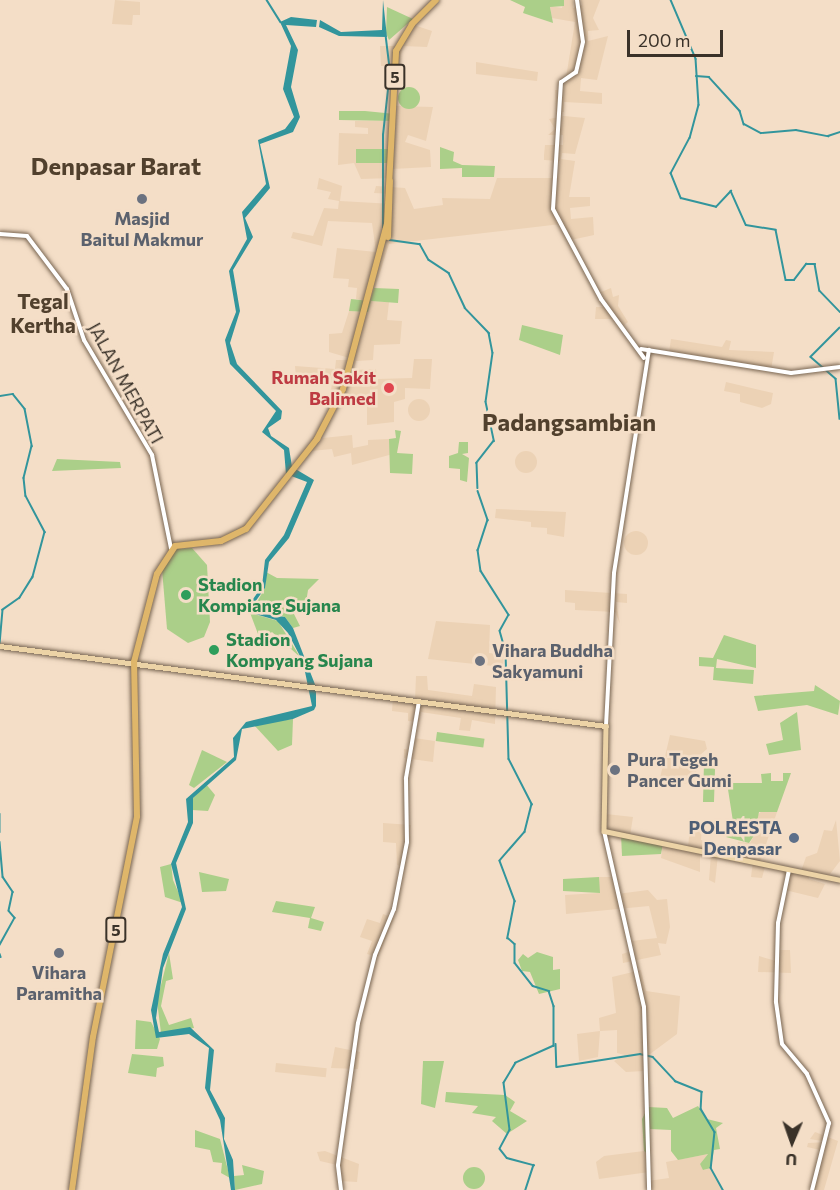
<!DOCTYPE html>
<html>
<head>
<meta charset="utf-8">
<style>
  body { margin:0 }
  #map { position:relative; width:840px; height:1190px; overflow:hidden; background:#f4dec7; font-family:Commissioner,sans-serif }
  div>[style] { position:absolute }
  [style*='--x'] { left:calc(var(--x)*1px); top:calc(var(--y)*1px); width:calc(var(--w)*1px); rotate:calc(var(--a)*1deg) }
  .built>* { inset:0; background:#ecd2b5; transform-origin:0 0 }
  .round { border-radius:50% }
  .green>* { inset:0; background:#abcf89; transform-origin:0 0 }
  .water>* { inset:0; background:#32959c }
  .stream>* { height:1.5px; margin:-0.75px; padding:0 0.75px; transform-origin:0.75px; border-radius:0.75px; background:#32959c }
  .roads { filter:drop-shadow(0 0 2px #786551) drop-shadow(0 0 2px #786551) }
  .minor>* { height:4px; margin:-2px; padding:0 2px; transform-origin:2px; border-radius:2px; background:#fff }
  .major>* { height:4.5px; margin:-2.25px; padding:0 2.25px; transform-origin:2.25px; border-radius:2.25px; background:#ecd3a6 }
  .highway>* { height:6px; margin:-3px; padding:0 3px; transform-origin:3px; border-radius:3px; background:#dfb66a }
  .dots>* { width:16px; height:16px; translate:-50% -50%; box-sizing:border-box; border:3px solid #f4dec7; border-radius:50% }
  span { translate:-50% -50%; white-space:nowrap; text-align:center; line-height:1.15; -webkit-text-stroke:5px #f4dec7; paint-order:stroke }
  .shield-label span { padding:2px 4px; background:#f4dec7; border:2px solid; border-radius:4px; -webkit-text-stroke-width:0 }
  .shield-label { font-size:16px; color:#3a3229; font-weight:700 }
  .worship-label { font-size:18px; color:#5b616d; font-weight:700 }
  .left { translate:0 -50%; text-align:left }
  .health-label { font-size:18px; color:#be3a42; font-weight:700 }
  .right { translate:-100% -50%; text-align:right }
  .street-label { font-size:18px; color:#3a3229 }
  .leisure-label { font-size:18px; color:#27864d; font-weight:700 }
  .service-label { font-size:18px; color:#4e5e75; font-weight:700 }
  .quarter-label { font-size:21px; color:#51402d; font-weight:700 }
  .district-label { font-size:24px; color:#51402d; font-weight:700 }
  .north { position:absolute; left:762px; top:1112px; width:60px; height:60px; -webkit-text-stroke:4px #f4dec7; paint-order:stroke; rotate:182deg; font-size:16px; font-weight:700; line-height:24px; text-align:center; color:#3a3229 }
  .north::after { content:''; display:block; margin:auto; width:21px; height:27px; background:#3a3229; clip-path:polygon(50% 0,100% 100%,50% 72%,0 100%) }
  .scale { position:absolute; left:627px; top:30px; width:96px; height:27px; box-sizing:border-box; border:3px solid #3a3229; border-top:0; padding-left:8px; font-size:18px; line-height:21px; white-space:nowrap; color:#3a3229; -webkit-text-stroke:4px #f4dec7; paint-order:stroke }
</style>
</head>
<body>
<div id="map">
  <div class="built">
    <div style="clip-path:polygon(115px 0,140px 2px,140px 15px,133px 15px,132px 25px,112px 24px)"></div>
    <div style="clip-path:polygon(564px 0,573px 0,573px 8px,582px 5px,581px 0,600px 0,593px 18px,599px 30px,588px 31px,588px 41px,608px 36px,597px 80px,581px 78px,580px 91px,602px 93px,602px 104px,564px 102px,564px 112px,556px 112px,555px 90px,564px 90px,575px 22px,552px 18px,550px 6px,562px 8px)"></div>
    <div style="clip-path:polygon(414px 25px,432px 31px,427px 47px,403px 46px,398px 66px,381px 66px,380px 46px,403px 46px)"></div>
    <div style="clip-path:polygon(476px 62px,538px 72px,537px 81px,476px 74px)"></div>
    <div style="clip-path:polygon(396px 106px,433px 107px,426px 141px,408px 135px,405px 142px,430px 150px,431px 167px,392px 169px,392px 178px,361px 179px,354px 163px,338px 165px,339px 133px,368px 134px,368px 128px,355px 127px,355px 121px,394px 121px)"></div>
    <div style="clip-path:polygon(564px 116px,585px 118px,575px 154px,562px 153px,561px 159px,575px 161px,569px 197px,590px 197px,590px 206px,570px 208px,571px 219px,593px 217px,594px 235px,571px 240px,561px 224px,389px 244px,371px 301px,389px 302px,387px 320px,402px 321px,400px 344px,374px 345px,373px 360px,356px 361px,354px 370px,376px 369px,377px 379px,412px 378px,414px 359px,432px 359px,430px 389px,405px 388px,405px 399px,394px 402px,394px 422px,367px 425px,367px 403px,342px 403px,330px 398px,332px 383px,296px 378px,295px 366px,335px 369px,336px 360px,356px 360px,329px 352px,329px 334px,342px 333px,349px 311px,367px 312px,370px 301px,356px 299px,357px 288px,348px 287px,349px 279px,333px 278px,337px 248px,376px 252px,372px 223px,328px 221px,322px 246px,291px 238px,293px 232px,313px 236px,324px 208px,338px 209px,339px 201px,328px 199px,331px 192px,317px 189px,319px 178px,342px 186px,340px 201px,393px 204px,392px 194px,374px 193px,376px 186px,405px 188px,414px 209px,443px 205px,442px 198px,490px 199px,497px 178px,558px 178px,560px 161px,544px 160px,544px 155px,545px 145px,563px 145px,563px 135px,548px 135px,555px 129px,549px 119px)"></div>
    <div style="clip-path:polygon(611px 288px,613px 297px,619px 295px,618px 306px,628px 322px,622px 327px,616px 319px,595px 319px,596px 307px,609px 307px,601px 292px)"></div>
    <div style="clip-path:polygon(671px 339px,722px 347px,726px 340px,731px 341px,729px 350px,774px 352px,771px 370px,669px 352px)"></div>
    <div style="clip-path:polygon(726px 382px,773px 393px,771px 404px,762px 408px,740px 402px,740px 394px,724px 391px)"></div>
    <div class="round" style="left:408px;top:399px;width:22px;height:22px"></div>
    <div style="clip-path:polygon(352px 435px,353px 448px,368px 445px,368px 440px,389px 439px,393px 454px,352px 465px,351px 453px,334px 457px,332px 449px,311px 451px,323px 438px)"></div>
    <div class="round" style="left:515px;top:451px;width:22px;height:22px"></div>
    <div style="clip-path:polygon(496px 509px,566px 512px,564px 537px,547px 534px,547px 528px,531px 527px,531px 522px,495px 518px)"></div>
    <div class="round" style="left:624px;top:531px;width:24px;height:24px"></div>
    <div style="clip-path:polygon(565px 590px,627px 594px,627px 603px,616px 602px,620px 624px,615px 612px,575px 610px,575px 603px,565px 602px)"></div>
    <div style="clip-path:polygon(436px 621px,490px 625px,489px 653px,504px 655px,503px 667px,428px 659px)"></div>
    <div style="clip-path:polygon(416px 676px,427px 676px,428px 690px,472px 696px,474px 684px,496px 687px,495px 724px,472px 720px,470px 731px,459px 730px,461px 718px,421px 712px,419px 722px,408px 721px,408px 713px,392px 711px,393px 698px,415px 700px)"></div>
    <div style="clip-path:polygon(670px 735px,705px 741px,707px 749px,700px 755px,693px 785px,660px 778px)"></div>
    <div style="clip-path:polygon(414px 738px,435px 741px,433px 762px,404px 758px,404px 749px,414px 750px)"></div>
    <div style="clip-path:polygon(764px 809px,777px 812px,760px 862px,766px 863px,762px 878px,751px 877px,753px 861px,738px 857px,738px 842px,750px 843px,755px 834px,749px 833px,751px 821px)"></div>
    <div style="clip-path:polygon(606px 814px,633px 817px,630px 836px,608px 829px)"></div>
    <div style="clip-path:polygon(836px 820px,840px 861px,827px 878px,809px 874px,809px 879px,825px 884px,818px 898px,785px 890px,790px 869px,801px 871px,806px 857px,817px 853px,824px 830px,832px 831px)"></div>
    <div style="clip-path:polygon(383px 823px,411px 825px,405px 867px,397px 865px,396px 843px,383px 842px)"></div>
    <div style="clip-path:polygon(690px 826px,702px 826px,701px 840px,712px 841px,711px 853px,718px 855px,715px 883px,709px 880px,711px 854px,700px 852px,700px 872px,661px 858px,663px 843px,688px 848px)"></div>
    <div style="clip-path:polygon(599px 877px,614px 877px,617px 894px,648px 890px,657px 900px,667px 899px,670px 927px,666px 944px,658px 943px,661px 955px,623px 963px,622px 954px,635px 950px,631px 941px,657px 938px,649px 906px,566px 914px,565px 895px,599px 893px)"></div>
    <div style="clip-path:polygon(383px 914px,394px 918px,378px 957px,367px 954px,372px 941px,360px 937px,367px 919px,380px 923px)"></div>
    <div style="clip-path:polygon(777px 950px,790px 950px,791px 973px,758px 972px,759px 956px,776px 961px)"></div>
    <div style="clip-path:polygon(641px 970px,646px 991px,680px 996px,677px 1034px,646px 1057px,645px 1071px,626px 1072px,614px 1061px,625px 1055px,617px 1053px,617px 1030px,600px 1031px,598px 1057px,579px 1061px,577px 1034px,600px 1031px,599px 1018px,616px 1013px,612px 977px)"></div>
    <div style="clip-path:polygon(335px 1047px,360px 1052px,358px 1069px,331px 1068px)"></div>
    <div style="left:276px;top:1063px;width:51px;height:9px;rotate:6deg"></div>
    <div style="clip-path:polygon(815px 1132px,838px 1141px,824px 1190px,812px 1190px,825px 1151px,807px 1147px,808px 1143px,828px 1142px,810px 1139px)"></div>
    <div style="clip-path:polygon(325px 1151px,359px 1164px,357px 1182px,340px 1181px,337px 1165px,320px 1161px,317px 1152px)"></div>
    <div style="clip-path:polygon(644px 1151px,650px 1156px,649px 1172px,599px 1179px,596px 1162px,604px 1156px)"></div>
    <div style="clip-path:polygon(708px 1154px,700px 1164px,704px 1170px,711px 1168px,723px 1190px,648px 1190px,648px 1181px,669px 1178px,666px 1162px)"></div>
  </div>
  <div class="green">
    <div style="clip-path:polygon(510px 0,564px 0,564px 6px,550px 7px,553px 23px,523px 13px,525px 7px)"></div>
    <div style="clip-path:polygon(387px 7px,413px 19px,389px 40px,386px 33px)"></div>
    <div class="round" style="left:398px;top:87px;width:22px;height:22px"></div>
    <div style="clip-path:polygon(339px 111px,365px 111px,395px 114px,394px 121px,339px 120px)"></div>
    <div style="clip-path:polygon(440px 147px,454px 152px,453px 161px,462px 165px,495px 166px,494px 177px,462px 177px,462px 168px,440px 169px)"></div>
    <div style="left:356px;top:149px;width:35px;height:14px"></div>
    <div style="clip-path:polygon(374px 288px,399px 289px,398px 303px,371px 301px,368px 312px,349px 311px,351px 299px,370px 301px)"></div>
    <div style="clip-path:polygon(522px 325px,563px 335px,560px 355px,519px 340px)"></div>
    <div style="clip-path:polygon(395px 430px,401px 431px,397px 453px,413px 454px,412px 474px,390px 473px,389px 439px,396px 438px)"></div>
    <div style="clip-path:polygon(459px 442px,468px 442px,468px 453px,462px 454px,469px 458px,467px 482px,460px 480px,460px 469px,449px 468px,449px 456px,458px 453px)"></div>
    <div style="clip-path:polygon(57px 459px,120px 462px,121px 468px,52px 471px)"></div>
    <div style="clip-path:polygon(192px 548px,207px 565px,210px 622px,204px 637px,188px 643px,167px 629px,162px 569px,175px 549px)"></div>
    <div style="clip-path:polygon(266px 572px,277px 578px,319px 579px,308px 590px,306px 603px,293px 612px,300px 626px,293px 628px,285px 617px,253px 609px,265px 588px)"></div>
    <div style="clip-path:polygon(246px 602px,251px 613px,278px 621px,300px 657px,272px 632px,265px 637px,258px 634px)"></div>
    <div style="clip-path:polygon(724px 635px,756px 645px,756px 668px,717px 659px,716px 668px,754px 670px,753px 684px,713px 680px,714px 667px,699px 666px,699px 657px,713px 658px)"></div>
    <div style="clip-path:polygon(815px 685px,840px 701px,838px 715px,807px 705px,758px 711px,754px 696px,814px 691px)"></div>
    <div style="clip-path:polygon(797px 712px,801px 750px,769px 755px,766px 744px,783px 740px,780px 723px)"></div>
    <div style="clip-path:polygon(293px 719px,292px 745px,278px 751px,253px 724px)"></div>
    <div style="left:437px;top:732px;width:48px;height:9px;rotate:8deg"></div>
    <div style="clip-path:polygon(202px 750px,227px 762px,194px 788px,189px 785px)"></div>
    <div style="clip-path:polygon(704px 763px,715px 769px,714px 802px,703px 802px)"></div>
    <div style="clip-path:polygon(771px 773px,771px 781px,783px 781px,783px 773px,791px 773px,777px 812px,759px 812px,757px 822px,751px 821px,749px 832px,755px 834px,749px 843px,726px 837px,726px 828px,734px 828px,727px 783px,762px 783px,761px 774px)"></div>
    <div style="clip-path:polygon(206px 784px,215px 795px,208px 811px,192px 810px,193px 798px)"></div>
    <div style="clip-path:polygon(621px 834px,663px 843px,661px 854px,622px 856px)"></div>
    <div style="clip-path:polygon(171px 864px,173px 880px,183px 903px,165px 897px,160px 867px)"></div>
    <div style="clip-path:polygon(199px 872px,229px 879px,226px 891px,202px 892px)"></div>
    <div style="clip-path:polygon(599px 877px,600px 893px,563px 891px,563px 879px)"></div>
    <div style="clip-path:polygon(276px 901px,315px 907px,311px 918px,324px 922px,321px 931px,308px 928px,310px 918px,272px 912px)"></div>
    <div style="clip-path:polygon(537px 952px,553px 957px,553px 970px,560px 969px,560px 989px,539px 994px,530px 972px,522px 971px,518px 960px,523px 954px,528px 958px)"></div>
    <div style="clip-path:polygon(169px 953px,173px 979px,166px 981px,161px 1006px,169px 1025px,191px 1018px,194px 1028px,161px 1033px,157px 1001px)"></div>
    <div style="clip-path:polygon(136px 1020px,151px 1022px,160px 1039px,157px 1049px,135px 1049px)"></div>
    <div style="clip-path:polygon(132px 1054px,163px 1057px,164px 1066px,157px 1068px,156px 1077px,128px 1073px)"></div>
    <div style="clip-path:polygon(423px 1061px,444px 1061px,435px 1108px,421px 1104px)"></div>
    <div style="clip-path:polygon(446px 1092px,505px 1095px,515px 1102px,510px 1111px,527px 1121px,507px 1134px,492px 1121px,496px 1117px,472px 1113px,478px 1106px,445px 1102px)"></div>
    <div style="clip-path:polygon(698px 1106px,707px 1119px,723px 1123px,716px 1128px,720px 1149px,714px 1150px,711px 1168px,703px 1170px,700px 1164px,708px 1154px,678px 1160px,671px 1151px,671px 1130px,650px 1129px,650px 1156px,644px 1151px,642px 1119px,648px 1107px,667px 1108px,673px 1118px)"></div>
    <div style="clip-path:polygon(195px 1130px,220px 1139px,230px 1178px,221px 1173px,222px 1163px,213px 1162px,210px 1150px,195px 1147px)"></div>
    <div style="clip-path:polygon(242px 1165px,264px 1171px,262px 1184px,235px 1190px,234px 1176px,244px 1175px)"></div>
    <div class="round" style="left:463px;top:1167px;width:22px;height:22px"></div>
  </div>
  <div class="water">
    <div style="clip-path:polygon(383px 0,387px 37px,339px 36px,319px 27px,320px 20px,341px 32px,382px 30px)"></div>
    <div style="clip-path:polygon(291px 17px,317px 20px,316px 27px,286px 25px,298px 50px,291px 87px,300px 117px,293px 132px,260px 144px,270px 188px,245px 218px,253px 237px,233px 270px,240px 311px,230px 343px,237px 364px,282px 411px,281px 419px,268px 428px,271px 436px,289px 448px,292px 467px,314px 480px,289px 538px,269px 562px,265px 588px,253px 605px,260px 613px,285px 617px,293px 628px,316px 687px,316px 706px,314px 710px,293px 719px,242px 729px,236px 760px,193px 798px,193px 823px,176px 863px,186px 909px,163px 968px,156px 1018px,159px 1032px,190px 1027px,214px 1050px,210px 1090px,225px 1118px,224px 1139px,233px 1160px,235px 1190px,231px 1190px,220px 1120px,205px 1088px,209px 1048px,189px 1034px,156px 1038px,151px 1010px,163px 954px,182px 907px,171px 864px,188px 822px,186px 799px,234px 757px,233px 738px,246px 722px,312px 706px,303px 662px,288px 633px,276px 620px,251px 613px,249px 605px,262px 586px,265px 560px,284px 535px,307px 482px,286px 474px,284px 450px,262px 432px,276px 411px,230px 364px,225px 340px,236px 312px,229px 271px,247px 239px,242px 212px,266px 184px,258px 140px,285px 129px,294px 117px,283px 89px,291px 46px,280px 22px)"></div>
  </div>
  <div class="stream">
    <div style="--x:267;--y:0;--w:26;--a:58"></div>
    <div style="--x:671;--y:0;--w:64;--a:67"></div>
    <div style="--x:696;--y:59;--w:46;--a:86.3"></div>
    <div style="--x:699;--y:105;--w:34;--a:105"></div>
    <div style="--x:690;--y:138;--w:40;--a:118"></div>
    <div style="--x:671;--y:173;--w:27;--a:68"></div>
    <div style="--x:681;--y:198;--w:36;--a:14"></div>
    <div style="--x:716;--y:207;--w:22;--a:-47"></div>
    <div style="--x:731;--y:191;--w:37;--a:66"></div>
    <div style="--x:746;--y:225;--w:30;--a:9"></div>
    <div style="--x:776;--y:230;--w:51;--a:78.7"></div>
    <div style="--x:786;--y:280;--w:8;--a:0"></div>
    <div style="--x:794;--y:280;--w:20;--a:-53"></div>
    <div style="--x:806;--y:264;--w:9;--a:0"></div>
    <div style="--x:815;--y:264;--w:27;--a:80"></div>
    <div style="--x:820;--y:291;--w:29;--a:46"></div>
    <div style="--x:696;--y:76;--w:13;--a:4"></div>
    <div style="--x:709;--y:77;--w:46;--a:47.6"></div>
    <div style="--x:740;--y:111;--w:14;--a:73"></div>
    <div style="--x:744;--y:124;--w:19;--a:28"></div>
    <div style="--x:761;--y:133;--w:35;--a:-5"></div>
    <div style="--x:796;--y:130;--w:33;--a:11"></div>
    <div style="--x:828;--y:136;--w:13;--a:-18"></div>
    <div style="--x:383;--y:228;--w:93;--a:-90"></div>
    <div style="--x:383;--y:135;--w:63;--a:-83.7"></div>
    <div style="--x:390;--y:72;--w:34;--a:-97"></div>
    <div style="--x:390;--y:240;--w:30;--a:8"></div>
    <div style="--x:420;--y:244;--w:18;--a:61"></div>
    <div style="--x:429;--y:260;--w:24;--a:33"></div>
    <div style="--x:449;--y:273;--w:38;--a:65"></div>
    <div style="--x:465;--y:308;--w:35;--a:46"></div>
    <div style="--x:489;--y:333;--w:20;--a:79"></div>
    <div style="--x:493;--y:353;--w:49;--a:98.1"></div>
    <div style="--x:486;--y:402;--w:40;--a:78"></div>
    <div style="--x:494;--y:441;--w:28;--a:128"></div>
    <div style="--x:477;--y:463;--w:25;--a:88"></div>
    <div style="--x:840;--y:328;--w:41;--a:135"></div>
    <div style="--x:811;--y:357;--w:33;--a:41"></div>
    <div style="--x:836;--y:379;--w:40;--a:84.3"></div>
    <div style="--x:0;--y:396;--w:13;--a:-9"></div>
    <div style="--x:13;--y:394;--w:19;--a:51"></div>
    <div style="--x:25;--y:409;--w:38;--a:79"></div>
    <div style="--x:32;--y:446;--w:33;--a:104"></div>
    <div style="--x:24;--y:478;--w:18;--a:84"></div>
    <div style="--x:26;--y:496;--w:41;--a:62.2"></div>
    <div style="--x:45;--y:532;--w:47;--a:104.9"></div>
    <div style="--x:33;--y:577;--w:25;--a:122"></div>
    <div style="--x:20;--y:598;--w:21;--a:145"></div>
    <div style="--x:3;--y:610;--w:33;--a:95"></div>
    <div style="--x:478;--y:491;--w:31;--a:71"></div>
    <div style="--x:488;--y:520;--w:32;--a:108"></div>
    <div style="--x:478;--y:550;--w:21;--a:82"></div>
    <div style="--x:481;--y:571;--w:52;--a:57.5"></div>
    <div style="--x:509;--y:615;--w:18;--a:119"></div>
    <div style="--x:500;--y:631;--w:22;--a:74"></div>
    <div style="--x:506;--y:652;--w:107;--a:88.4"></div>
    <div style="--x:509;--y:759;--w:51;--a:62.9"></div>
    <div style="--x:532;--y:804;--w:29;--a:104"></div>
    <div style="--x:525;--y:832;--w:38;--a:131"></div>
    <div style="--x:500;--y:861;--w:43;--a:69.4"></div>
    <div style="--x:515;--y:901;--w:38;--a:101"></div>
    <div style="--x:508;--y:938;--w:9;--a:41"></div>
    <div style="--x:515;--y:944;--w:19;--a:90"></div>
    <div style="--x:515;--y:963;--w:29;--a:52"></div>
    <div style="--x:533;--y:986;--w:17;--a:17"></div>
    <div style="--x:549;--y:991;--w:16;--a:72"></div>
    <div style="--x:554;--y:1006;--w:40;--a:90"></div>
    <div style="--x:554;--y:1046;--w:42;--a:155.9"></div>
    <div style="--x:516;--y:1063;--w:23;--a:121"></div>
    <div style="--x:504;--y:1083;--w:47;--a:82.7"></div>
    <div style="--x:510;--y:1130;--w:21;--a:118"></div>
    <div style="--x:500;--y:1149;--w:11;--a:52"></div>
    <div style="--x:507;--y:1158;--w:28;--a:15"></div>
    <div style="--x:534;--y:1165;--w:26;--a:108"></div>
    <div style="--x:0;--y:814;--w:18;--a:90"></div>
    <div style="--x:0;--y:842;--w:35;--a:85"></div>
    <div style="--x:3;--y:877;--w:18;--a:56"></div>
    <div style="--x:13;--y:892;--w:19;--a:102"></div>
    <div style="--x:9;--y:911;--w:9;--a:49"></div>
    <div style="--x:15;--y:918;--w:31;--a:119"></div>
    <div style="--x:0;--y:954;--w:3;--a:72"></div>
    <div style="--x:556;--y:1044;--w:23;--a:88"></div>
    <div style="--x:557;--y:1067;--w:84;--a:-8.9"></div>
    <div style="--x:640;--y:1054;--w:13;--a:13"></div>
    <div style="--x:653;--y:1057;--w:33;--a:47"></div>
    <div style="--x:675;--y:1081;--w:29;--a:22"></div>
    <div style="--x:702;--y:1092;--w:17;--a:93"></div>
    <div style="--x:701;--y:1109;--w:27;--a:59"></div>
    <div style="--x:715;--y:1132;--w:36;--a:96"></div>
    <div style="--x:711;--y:1168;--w:25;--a:61"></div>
  </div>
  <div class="roads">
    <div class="minor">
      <div style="--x:577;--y:0;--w:42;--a:81.9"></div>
      <div style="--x:583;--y:42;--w:31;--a:103"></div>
      <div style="--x:576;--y:72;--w:18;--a:146"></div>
      <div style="--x:561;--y:82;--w:127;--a:93.6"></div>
      <div style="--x:553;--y:209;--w:102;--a:61.9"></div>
      <div style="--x:601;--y:299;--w:73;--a:53.9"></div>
      <div style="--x:0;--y:234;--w:27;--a:4"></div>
      <div style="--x:27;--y:236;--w:66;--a:53"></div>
      <div style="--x:67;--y:289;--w:54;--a:71.6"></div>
      <div style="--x:84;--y:340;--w:134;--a:59.4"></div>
      <div style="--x:152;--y:455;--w:95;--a:78.5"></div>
      <div style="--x:641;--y:349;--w:152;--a:9.1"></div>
      <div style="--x:791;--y:373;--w:49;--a:-7"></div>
      <div style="--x:606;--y:726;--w:153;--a:-87"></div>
      <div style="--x:614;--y:573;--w:226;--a:-81.1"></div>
      <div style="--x:604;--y:831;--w:180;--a:77.2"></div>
      <div style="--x:644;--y:1007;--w:183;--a:88.4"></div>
      <div style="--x:789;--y:870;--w:54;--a:101.7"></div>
      <div style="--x:778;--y:923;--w:79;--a:91.5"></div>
      <div style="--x:776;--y:1002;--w:42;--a:81.9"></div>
      <div style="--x:782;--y:1044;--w:39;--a:50"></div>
      <div style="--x:807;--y:1074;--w:54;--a:65.8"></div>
      <div style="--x:829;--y:1123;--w:69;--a:104.2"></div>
      <div style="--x:341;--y:1190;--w:25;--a:-97"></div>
      <div style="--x:338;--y:1165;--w:143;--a:-82"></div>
      <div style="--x:358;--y:1023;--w:70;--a:-76"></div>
      <div style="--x:375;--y:955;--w:50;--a:-67.6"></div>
      <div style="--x:394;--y:909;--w:68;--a:-79"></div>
      <div style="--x:407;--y:842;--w:64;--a:-90.9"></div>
      <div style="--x:406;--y:778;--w:78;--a:-80.4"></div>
    </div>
    <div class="major">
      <div style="--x:0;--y:646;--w:611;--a:7.52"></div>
      <div style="--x:606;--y:726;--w:105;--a:91.1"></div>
      <div style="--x:604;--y:831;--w:241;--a:11.7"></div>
    </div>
    <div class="highway">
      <div style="--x:388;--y:237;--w:56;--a:-88"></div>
      <div style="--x:72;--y:1190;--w:154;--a:-82.2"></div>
      <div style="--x:93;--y:1037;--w:225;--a:-78.7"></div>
      <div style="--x:137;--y:816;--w:154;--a:-91.1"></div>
      <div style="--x:134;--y:662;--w:91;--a:-75.4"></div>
      <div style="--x:157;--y:574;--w:33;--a:-57"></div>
      <div style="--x:175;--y:546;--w:46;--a:-6.2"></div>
      <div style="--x:221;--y:541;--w:28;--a:-26"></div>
      <div style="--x:246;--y:529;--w:115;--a:-51.7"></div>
      <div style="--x:317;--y:439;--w:56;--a:-62.5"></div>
      <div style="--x:343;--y:389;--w:171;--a:-75.1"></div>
      <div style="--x:387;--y:224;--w:173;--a:-87"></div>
      <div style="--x:396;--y:51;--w:31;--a:-59"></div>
      <div style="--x:412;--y:24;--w:34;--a:-45"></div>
    </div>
  </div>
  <div class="dots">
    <div style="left:142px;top:199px;background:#6b7280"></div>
    <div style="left:389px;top:388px;background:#e0444e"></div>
    <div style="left:186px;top:595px;background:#2e9e5b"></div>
    <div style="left:214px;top:650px;background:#2e9e5b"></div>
    <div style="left:480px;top:661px;background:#6b7280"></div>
    <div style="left:615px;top:770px;background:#6b7280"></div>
    <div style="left:794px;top:838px;background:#5c6f8a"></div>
    <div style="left:59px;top:953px;background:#6b7280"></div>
  </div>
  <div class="shield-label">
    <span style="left:395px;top:77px">5</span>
    <span style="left:116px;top:930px">5</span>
  </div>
  <div class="worship-label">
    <span style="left:142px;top:229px">Masjid<br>Baitul Makmur</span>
    <span class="left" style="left:492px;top:661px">Vihara Buddha<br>Sakyamuni</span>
    <span class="left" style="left:627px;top:770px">Pura Tegeh<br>Pancer Gumi</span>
    <span style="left:59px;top:983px">Vihara<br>Paramitha</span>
  </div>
  <div class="health-label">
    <span class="right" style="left:376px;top:388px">Rumah Sakit<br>Balimed</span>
  </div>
  <div class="street-label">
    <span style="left:126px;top:383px;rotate:61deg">JALAN MERPATI</span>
  </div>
  <div class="leisure-label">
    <span class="left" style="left:198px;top:595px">Stadion<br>Kompiang Sujana</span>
    <span class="left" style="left:226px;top:650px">Stadion<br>Kompyang Sujana</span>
  </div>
  <div class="service-label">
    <span class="right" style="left:782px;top:838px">POLRESTA<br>Denpasar</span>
  </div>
  <div class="quarter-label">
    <span style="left:43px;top:313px">Tegal<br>Kertha</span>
  </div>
  <div class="district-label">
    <span style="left:116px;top:166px">Denpasar Barat</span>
    <span style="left:569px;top:422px">Padangsambian</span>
  </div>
  <div class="north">U</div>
  <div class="scale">200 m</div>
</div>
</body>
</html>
